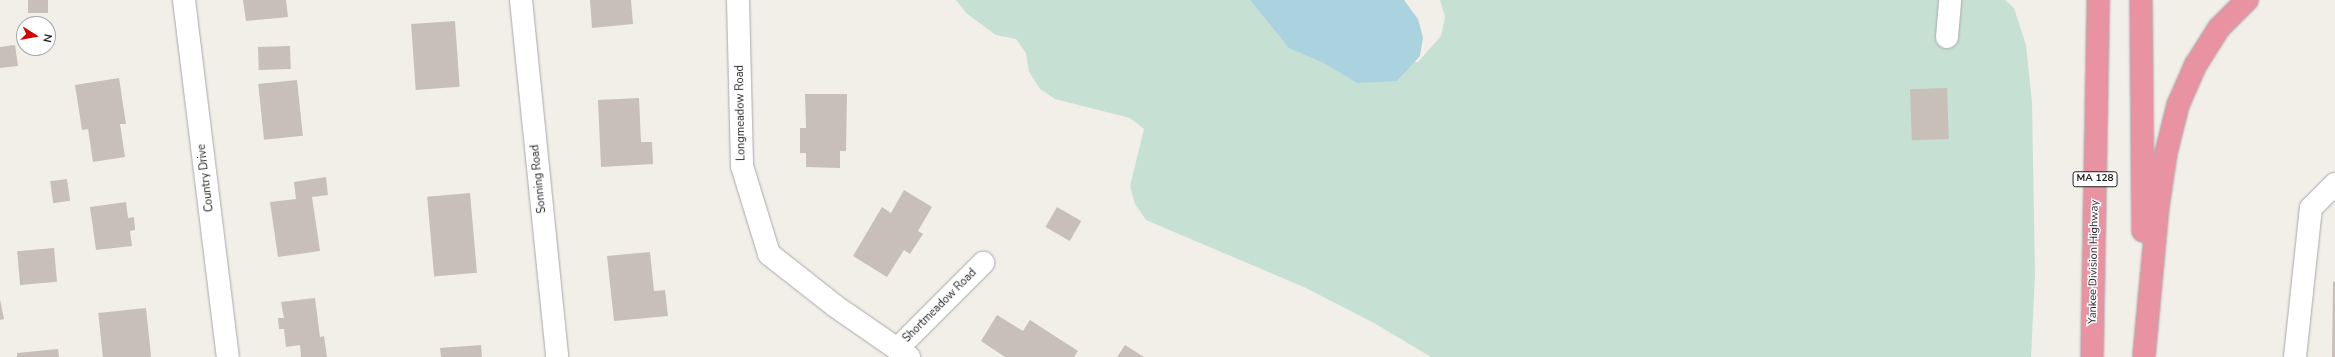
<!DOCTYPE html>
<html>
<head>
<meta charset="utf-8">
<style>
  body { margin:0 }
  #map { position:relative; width:2335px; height:357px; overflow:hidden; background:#f2efe9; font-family:"Nunito Sans",sans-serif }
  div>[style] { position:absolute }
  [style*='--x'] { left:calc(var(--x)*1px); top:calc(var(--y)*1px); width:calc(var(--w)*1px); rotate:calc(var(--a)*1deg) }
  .wetland>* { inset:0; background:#c6e0d4 }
  .water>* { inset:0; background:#aad3df }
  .building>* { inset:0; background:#c7bfb8; transform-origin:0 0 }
  .roads { filter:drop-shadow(0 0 1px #a9a9a9) drop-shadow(0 0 1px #a9a9a9) }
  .minor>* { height:22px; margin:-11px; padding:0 11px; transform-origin:11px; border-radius:11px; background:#fff }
  .highway>* { height:22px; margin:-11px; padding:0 11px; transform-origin:11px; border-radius:11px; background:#e892a2 }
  span { translate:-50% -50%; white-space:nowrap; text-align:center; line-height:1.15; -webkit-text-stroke:3px #fff; paint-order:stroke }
  .shield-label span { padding:1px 3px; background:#fff; border:1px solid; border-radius:3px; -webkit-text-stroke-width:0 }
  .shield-label { font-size:10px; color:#222; font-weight:700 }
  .street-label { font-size:11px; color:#222 }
  .north { position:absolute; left:16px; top:16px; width:40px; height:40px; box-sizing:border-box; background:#fff; border:1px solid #a7a7a7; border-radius:50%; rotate:101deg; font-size:11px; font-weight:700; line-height:16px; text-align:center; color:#222 }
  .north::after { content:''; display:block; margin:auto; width:14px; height:18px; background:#d40000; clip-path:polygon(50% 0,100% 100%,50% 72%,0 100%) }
</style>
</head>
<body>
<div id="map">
  <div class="wetland">
    <div style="clip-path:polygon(956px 0,1287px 0,1378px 63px,1418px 62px,1441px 36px,1445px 17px,1440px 0,2005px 0,2014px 8px,2026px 45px,2032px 102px,2035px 275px,2031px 357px,1431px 357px,1374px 323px,1306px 288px,1146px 220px,1135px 204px,1130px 186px,1144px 129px,1130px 118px,1055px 99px,1040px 89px,1029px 72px,1026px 53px,1016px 39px,996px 35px,966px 13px)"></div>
  </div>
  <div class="water">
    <div style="clip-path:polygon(1250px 0,1404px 0,1418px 19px,1423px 37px,1420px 56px,1397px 81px,1357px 83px,1324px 63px,1289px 48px)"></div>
  </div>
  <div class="building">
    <div style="left:28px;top:0;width:20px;height:13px"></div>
    <div style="clip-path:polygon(243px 0,286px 0,288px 17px,246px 21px)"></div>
    <div style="clip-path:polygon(590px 0,631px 0,633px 24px,592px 28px)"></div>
    <div style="left:455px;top:21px;width:66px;height:44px;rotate:86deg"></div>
    <div style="clip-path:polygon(15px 45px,18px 66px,0 68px,0 47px)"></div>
    <div style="left:290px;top:46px;width:23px;height:32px;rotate:88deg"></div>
    <div style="clip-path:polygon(119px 78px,126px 124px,120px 124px,125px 157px,93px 162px,88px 129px,82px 130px,75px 85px)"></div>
    <div style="left:297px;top:80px;width:56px;height:39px;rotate:84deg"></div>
    <div style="left:1947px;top:88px;width:51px;height:37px;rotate:88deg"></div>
    <div style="clip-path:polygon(805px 94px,847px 94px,846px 151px,840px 151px,840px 168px,806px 167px,806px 153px,800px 153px,800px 128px,806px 128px)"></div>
    <div style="clip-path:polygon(639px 98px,641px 142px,652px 142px,653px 164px,601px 167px,598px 100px)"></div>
    <div style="clip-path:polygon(326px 177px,328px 195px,312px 197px,320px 251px,278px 257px,270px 202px,296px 199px,294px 182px)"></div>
    <div style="left:67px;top:179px;width:22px;height:17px;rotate:82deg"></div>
    <div style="clip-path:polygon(904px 190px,932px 207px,918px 231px,923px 234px,910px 254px,904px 250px,887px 277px,853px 256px,882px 207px,891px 213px)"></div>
    <div style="left:470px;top:193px;width:80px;height:43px;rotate:85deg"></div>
    <div style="clip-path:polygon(126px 202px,128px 218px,134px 217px,135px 230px,130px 231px,132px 246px,96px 250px,90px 207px)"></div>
    <div style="left:1057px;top:207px;width:28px;height:23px;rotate:30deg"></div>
    <div style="left:54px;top:248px;width:34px;height:37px;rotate:85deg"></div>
    <div style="clip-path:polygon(650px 252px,654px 291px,665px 290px,668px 316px,614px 321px,607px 256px)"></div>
    <div style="clip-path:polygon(2335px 281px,2335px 357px,2332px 357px,2333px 282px)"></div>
    <div style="clip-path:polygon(315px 298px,320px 337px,324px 336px,327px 357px,301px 357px,300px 345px,286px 347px,284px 329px,279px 329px,278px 318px,284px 318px,281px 302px)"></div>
    <div style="clip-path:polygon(0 299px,4px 319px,0 320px)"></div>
    <div style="left:146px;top:308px;width:49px;height:48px;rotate:84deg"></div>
    <div style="clip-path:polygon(997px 315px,1023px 331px,1030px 320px,1078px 351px,1074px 357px,1005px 357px,981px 341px)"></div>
    <div style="clip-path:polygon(481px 345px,482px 357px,441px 357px,440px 348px)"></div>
    <div style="clip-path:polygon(1125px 345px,1144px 357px,1117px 357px)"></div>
    <div style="clip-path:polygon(58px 349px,59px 357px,17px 357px,17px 353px)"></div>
  </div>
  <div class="roads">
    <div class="minor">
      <div style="--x:184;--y:0;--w:360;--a:83"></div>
      <div style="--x:521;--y:0;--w:359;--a:84.2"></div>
      <div style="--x:738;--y:0;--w:166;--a:88.6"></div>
      <div style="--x:742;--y:166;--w:92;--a:72.9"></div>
      <div style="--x:769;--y:254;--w:84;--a:38.2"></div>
      <div style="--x:835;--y:306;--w:90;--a:34.6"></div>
      <div style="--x:1947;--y:37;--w:37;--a:-85"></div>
      <div style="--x:897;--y:349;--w:122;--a:-45"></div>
      <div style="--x:2295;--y:357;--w:150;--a:-83.9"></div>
      <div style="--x:2311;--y:208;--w:34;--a:-45"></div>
    </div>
    <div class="highway">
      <div style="--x:2141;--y:0;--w:231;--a:89.5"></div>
      <div style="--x:2144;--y:356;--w:151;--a:-84.7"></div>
      <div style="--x:2158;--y:206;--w:54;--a:-81.4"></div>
      <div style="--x:2166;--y:153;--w:49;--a:-76"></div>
      <div style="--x:2178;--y:105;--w:43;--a:-66.4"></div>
      <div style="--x:2195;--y:66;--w:45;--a:-57.7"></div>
      <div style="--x:2219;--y:28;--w:40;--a:-45"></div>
      <div style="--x:2092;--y:357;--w:357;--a:-89"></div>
    </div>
  </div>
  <div class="shield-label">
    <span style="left:2095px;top:179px">MA 128</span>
  </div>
  <div class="street-label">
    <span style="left:741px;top:113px;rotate:-91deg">Longmeadow Road</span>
    <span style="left:206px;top:178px;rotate:-97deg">Country Drive</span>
    <span style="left:539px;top:179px;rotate:-96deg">Sonning Road</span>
    <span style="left:2094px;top:262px;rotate:-89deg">Yankee Division Highway</span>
    <span style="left:940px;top:306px;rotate:-45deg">Shortmeadow Road</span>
  </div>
  <div class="north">N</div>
</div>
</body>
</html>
